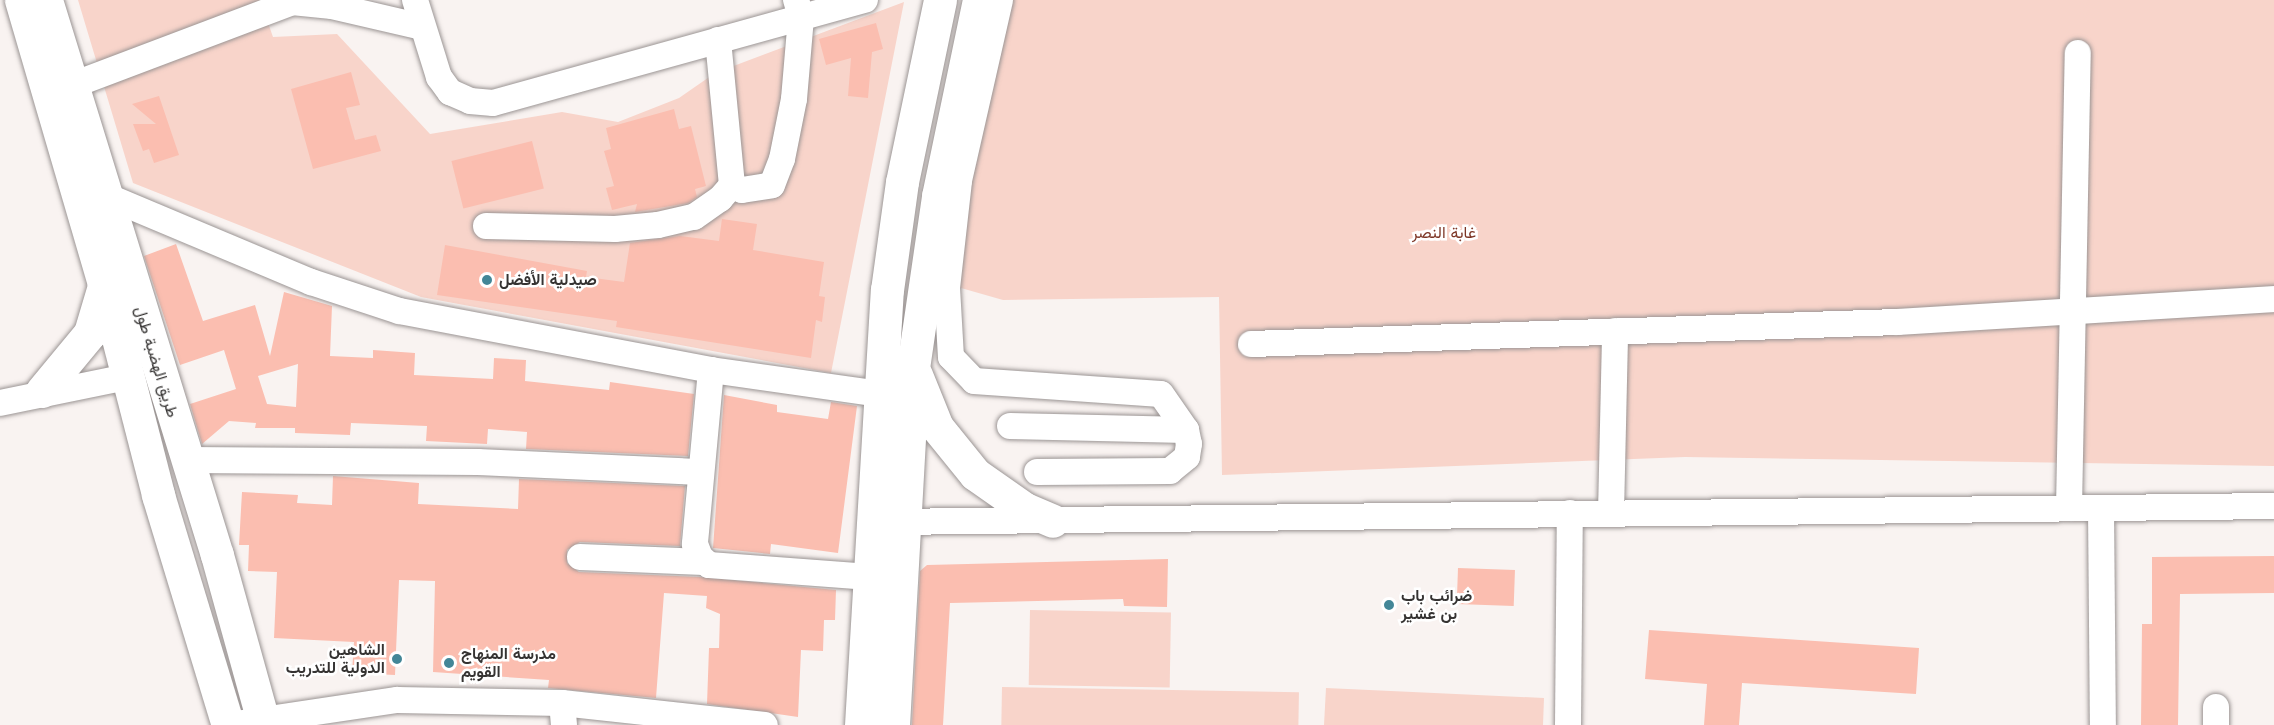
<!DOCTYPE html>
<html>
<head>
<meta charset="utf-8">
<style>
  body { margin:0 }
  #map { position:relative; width:2274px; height:725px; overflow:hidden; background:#f9f3f1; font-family:Jost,Vazirmatn,sans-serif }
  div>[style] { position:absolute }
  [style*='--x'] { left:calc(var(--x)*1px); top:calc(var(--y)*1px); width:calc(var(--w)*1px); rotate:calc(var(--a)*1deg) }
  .green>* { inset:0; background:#f8d4ca; transform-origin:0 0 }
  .building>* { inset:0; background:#fbbeb0; transform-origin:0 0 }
  .roads { filter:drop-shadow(0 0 2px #9b9594) drop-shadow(0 0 2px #9b9594) }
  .minor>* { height:26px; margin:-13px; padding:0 13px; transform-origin:13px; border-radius:13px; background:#fff }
  .major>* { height:33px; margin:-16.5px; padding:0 16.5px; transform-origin:16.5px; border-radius:16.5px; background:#fff }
  .highway>* { height:33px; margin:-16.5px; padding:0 16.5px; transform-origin:16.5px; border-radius:16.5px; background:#fff }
  .dots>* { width:16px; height:16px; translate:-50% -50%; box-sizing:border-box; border:3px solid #fff; border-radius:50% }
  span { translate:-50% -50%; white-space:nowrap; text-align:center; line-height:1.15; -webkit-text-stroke:5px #fff; paint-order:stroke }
  .park-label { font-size:16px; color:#7d3626 }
  .poi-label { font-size:16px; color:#353332; font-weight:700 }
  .left { translate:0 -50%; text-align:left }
  .right { translate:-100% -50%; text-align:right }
  .street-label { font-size:16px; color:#353332 }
</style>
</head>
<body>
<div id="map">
  <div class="green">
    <div style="clip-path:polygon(78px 0,260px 0,273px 37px,337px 34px,430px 134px,562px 112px,618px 122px,679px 98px,715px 73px,904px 2px,831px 373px,421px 297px,133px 183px)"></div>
    <div style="clip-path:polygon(1008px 0,2274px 0,2274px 466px,1685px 457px,1222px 475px,1219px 297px,1003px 300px,947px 284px)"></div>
    <div style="left:1030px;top:610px;width:141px;height:75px;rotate:1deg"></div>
    <div style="left:1002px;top:687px;width:297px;height:38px;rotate:1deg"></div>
    <div style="clip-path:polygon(1326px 688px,1544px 698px,1543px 725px,1324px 725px)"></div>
  </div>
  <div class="building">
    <div style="clip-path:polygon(876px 23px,883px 49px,872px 52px,868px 98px,848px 96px,851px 58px,826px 65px,819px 39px)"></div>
    <div style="clip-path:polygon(351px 72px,360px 105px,346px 108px,355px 140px,376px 135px,381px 151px,313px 169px,291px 89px)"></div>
    <div style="clip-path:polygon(159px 96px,179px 155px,154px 163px,149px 149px,143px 151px,133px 124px,156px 124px,132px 104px)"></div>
    <div style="clip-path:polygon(674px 109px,679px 129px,691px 126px,706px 186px,695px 189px,697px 197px,688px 203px,635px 212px,637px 204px,612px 210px,606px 188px,614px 186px,604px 151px,611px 149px,606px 128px)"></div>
    <div style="left:532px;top:141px;width:49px;height:83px;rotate:76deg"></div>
    <div style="clip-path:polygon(722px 219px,757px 224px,753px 250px,824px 262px,819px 296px,825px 297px,822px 322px,816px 320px,811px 358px,616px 327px,617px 321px,437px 295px,445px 245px,587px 271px,586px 277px,624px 282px,630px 243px,680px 236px,719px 241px)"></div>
    <div style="clip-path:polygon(evenodd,176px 244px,203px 321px,255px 305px,270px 356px,284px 292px,332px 306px,330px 356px,373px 358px,373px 350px,415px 353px,414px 375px,493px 379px,494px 358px,526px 360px,525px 381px,609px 390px,610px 382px,694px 394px,688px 456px,526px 449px,527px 432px,488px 429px,487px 444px,426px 441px,427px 426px,351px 423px,350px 435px,295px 433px,295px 428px,255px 428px,256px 423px,229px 421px,202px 444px,190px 404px,236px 389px,224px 350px,180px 365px,144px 256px,176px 244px,298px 364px,296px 407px,267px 404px,258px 376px,298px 364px)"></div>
    <div style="clip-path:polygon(724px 395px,777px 405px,777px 412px,828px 419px,831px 402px,857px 406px,838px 553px,771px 544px,770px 554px,713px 548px)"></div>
    <div style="clip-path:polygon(333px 476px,419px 483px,418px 504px,518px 509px,519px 479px,685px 486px,680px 546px,580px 542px,567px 550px,567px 563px,579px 572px,700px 577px,836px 590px,835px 620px,824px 620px,823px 651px,801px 650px,798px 717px,707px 704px,709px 648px,719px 648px,720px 614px,706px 608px,707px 596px,664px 593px,656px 698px,548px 688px,549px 680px,433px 672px,435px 581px,399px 580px,395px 675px,352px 673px,354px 642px,274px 638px,277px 572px,248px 571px,249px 545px,239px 545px,242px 492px,298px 495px,297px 503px,332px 505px)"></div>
    <div style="clip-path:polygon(2274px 556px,2274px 593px,2180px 594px,2178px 725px,2141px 725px,2142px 624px,2152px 624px,2152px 557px)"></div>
    <div style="clip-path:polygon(1168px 559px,1167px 607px,1124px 606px,1123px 599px,950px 603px,943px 725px,912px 725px,920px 571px,927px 565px)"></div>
    <div style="left:1458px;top:568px;width:57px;height:36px;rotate:2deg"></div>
    <div style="clip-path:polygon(1649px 630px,1919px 648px,1916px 694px,1742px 683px,1739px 725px,1704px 725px,1707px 684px,1645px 679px)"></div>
  </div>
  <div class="roads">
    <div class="minor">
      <div style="--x:415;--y:0;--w:81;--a:72.7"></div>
      <div style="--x:439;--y:77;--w:19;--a:54"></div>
      <div style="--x:450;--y:92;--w:22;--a:24"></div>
      <div style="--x:470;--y:101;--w:23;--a:5"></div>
      <div style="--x:493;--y:103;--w:386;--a:-15.5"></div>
      <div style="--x:1000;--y:0;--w:186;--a:102.8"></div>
      <div style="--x:959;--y:181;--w:108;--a:96.4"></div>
      <div style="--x:947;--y:288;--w:69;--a:86.7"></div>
      <div style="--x:951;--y:357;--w:33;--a:46"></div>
      <div style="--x:974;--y:381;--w:187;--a:4"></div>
      <div style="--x:1161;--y:394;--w:44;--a:55.2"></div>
      <div style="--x:1186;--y:430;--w:14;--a:78"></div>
      <div style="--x:1189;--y:444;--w:13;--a:99"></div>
      <div style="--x:1187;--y:457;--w:22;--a:141"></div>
      <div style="--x:1170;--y:471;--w:133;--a:179.6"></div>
      <div style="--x:718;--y:40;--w:146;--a:84.5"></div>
      <div style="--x:732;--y:185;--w:11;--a:27"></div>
      <div style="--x:742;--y:190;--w:30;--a:-9"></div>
      <div style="--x:772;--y:185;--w:28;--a:-69"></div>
      <div style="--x:782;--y:159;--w:61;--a:-78.7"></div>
      <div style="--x:794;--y:99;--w:82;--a:-85.1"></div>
      <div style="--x:801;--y:17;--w:18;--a:-106"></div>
      <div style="--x:57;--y:91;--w:251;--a:-20.7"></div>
      <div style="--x:292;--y:2;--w:40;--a:5.7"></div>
      <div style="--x:332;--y:6;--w:92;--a:13.1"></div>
      <div style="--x:104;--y:195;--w:225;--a:22.8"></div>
      <div style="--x:311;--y:282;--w:93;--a:18.2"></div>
      <div style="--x:399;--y:311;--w:318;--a:10.7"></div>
      <div style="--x:711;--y:370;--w:170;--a:8.1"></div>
      <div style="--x:486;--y:226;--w:129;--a:1.3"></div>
      <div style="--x:615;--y:229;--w:43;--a:-5.3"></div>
      <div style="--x:658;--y:225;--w:37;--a:-13"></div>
      <div style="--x:694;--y:217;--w:32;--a:-35"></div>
      <div style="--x:720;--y:199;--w:18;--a:-49"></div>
      <div style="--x:1251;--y:344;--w:647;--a:-1.95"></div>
      <div style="--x:1898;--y:322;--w:377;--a:-3.5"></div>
      <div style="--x:711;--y:370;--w:175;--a:95.3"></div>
      <div style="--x:695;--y:544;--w:14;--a:69"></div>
      <div style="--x:700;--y:557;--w:12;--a:42"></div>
      <div style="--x:709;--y:565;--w:161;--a:4.3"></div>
      <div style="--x:0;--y:403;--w:130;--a:-11.6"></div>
      <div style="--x:1010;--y:426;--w:176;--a:1.3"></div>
      <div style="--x:186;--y:460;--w:292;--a:0.4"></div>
      <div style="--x:478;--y:462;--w:223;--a:2.6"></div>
      <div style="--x:2069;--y:508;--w:455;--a:-88.9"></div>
      <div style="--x:2101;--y:508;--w:217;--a:89.5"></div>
      <div style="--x:1611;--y:513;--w:182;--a:-88.7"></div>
      <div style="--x:888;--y:522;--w:1386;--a:-0.66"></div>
      <div style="--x:580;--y:557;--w:124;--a:2.3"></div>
      <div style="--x:2216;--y:707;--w:18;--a:90"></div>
      <div style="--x:229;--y:725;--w:170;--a:-8.5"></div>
      <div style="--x:397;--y:700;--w:165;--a:1"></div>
      <div style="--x:564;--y:725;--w:22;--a:-95"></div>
      <div style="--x:562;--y:703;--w:204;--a:6.2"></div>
      <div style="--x:1568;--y:725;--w:212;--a:-89.5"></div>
    </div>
    <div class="major">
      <div style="--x:916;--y:375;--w:56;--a:68"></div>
      <div style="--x:937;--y:427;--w:60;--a:51"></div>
      <div style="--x:975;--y:474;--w:61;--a:35"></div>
      <div style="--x:1025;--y:509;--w:30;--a:23"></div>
      <div style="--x:861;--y:725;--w:436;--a:-86.6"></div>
      <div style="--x:887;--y:290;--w:109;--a:-82.1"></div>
      <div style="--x:902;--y:182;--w:186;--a:-78.2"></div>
      <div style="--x:893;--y:725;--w:358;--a:-86.8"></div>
      <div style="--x:913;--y:368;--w:174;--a:-81.7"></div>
      <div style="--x:938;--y:196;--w:200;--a:-78.2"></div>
    </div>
    <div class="highway">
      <div style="--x:21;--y:0;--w:296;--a:73.7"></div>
      <div style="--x:104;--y:284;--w:218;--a:75.6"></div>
      <div style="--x:158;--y:495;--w:240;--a:73.1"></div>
      <div style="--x:46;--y:0;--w:581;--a:72.88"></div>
      <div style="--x:217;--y:555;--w:176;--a:74.5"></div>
      <div style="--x:42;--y:391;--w:75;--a:-50.4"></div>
      <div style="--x:90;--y:333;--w:49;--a:-73.4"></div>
    </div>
  </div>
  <div class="dots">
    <div style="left:487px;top:280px;background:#438697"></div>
    <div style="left:1389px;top:605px;background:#438697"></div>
    <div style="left:397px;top:659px;background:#438697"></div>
    <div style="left:449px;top:663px;background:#438697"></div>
  </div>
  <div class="park-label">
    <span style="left:1444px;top:233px">غابة النصر</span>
  </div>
  <div class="poi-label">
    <span class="left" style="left:499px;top:280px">صيدلية الأفضل</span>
    <span class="left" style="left:1401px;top:605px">ضرائب باب<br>بن غشير</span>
    <span class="right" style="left:385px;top:659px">الشاهين<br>الدولية للتدريب</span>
    <span class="left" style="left:461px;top:663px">مدرسة المنهاج<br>القويم</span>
  </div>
  <div class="street-label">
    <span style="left:156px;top:362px;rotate:73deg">طريق الهضبة طول</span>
  </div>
</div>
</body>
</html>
